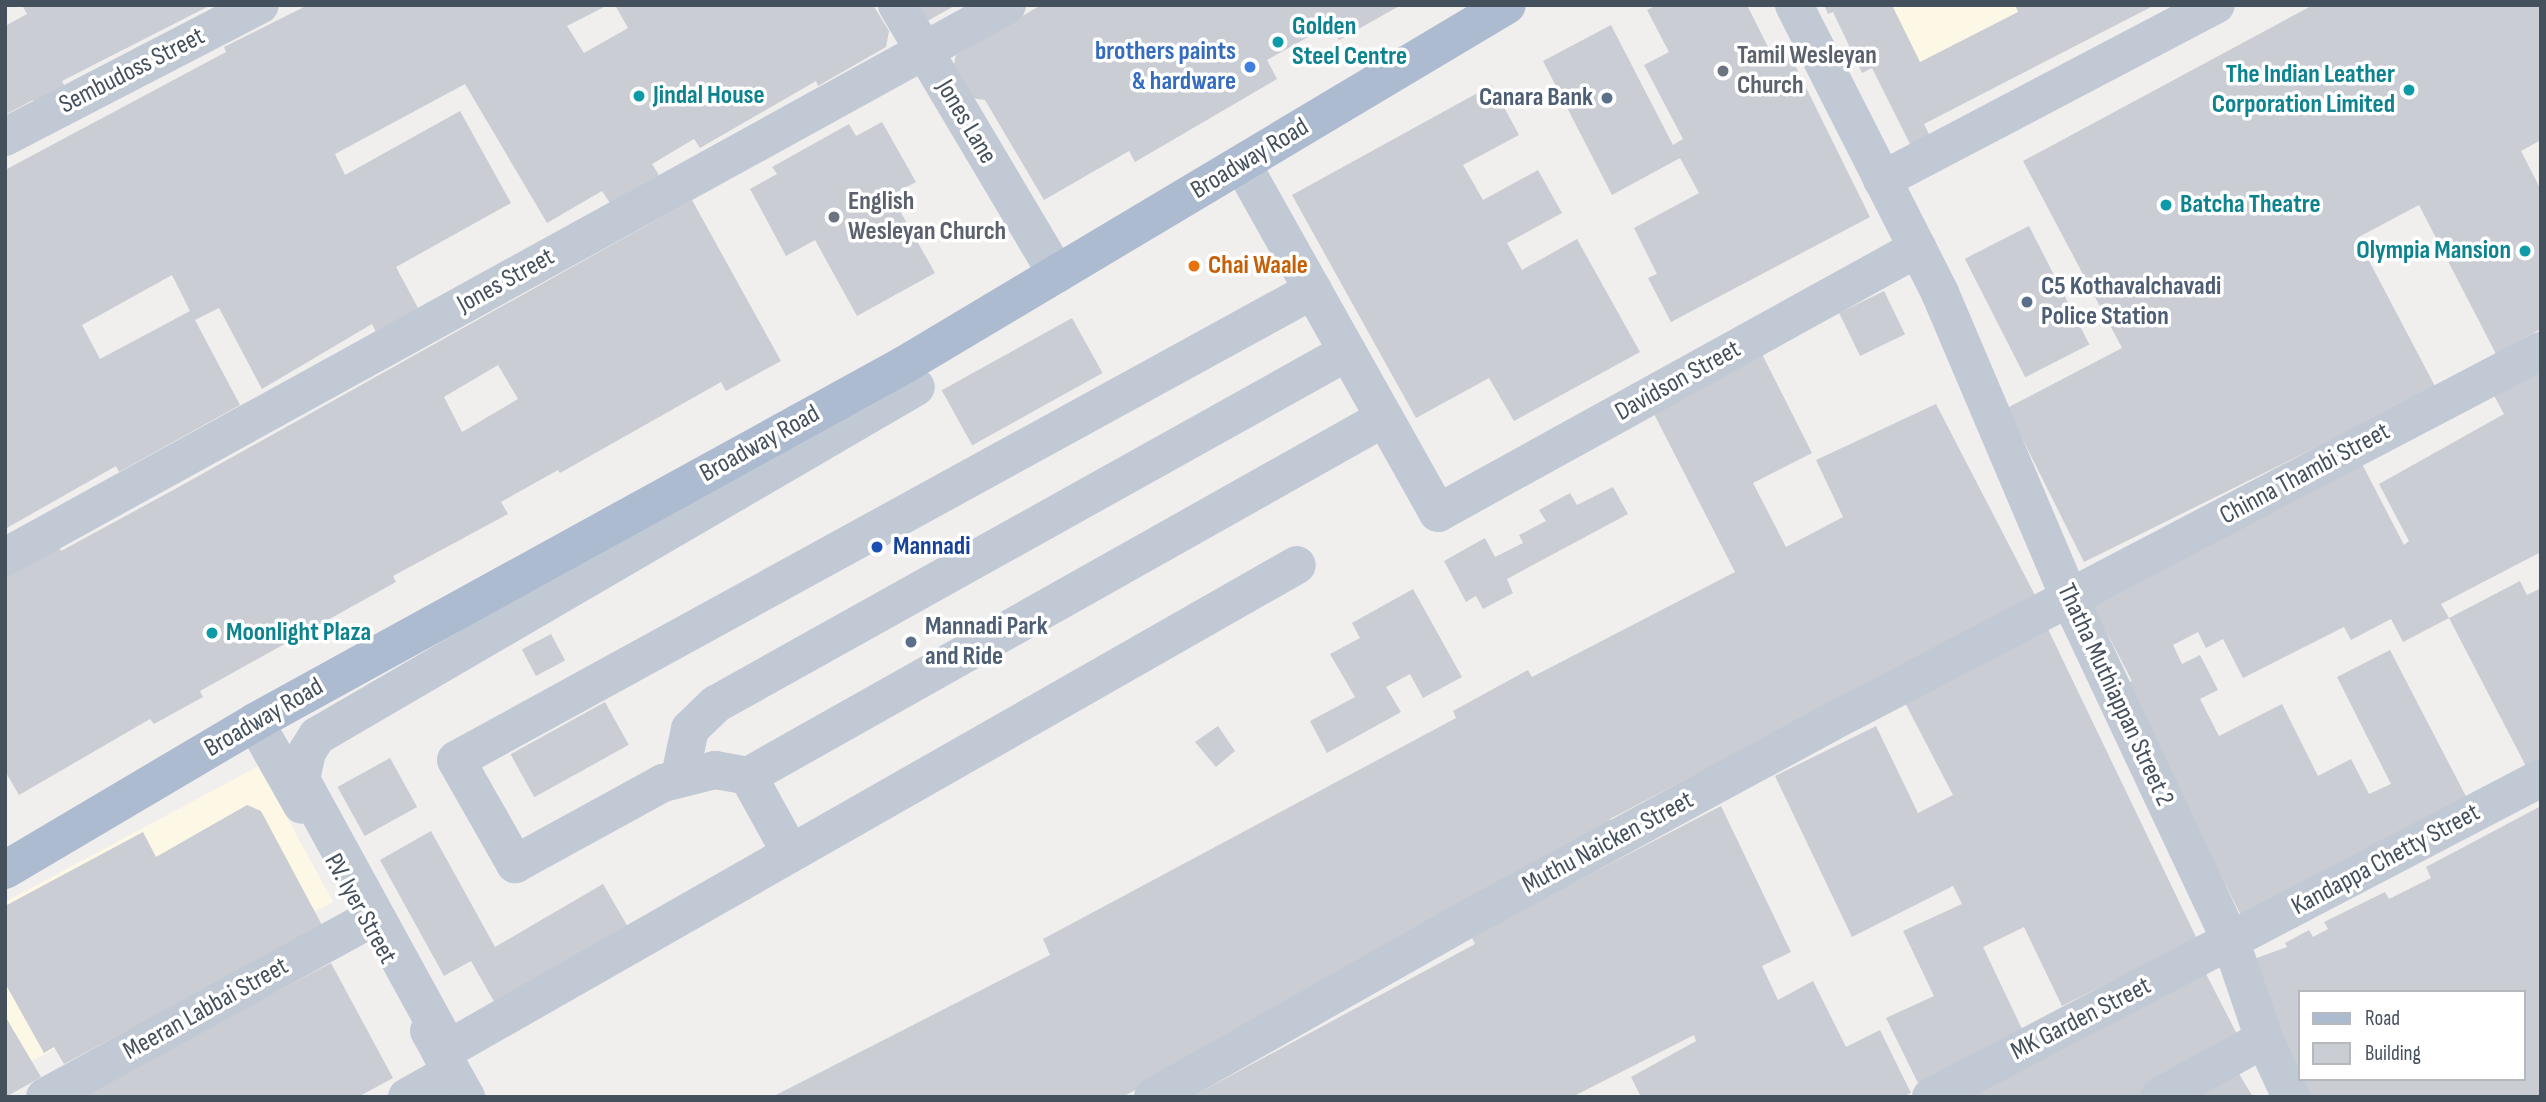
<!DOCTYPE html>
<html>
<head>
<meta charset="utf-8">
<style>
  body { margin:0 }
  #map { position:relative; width:2546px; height:1102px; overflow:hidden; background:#f1eeee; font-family:"Sofia Sans Condensed",sans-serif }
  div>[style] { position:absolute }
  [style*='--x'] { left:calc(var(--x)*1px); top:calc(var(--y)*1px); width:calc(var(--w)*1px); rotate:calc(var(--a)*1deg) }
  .commercial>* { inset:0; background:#fdf8e6 }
  .building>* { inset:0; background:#cacdd3; transform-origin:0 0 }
  .minor>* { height:38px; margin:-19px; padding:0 19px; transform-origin:19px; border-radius:19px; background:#c1c9d4 }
  .major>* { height:38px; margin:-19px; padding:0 19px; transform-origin:19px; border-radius:19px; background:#acbbcf }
  .dots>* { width:19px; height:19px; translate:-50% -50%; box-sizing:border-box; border:4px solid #fff; border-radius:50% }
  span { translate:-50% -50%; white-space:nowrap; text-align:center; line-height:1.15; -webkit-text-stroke:7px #fff; paint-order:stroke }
  .culture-label { font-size:26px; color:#0d838f; font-weight:700 }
  .left { translate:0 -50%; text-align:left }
  .right { translate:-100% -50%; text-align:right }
  .shop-label { font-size:26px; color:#366cbe; font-weight:700 }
  .worship-label { font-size:26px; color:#5b616d; font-weight:700 }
  .street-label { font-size:26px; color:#45505d }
  .service-label { font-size:26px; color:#4e5e75; font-weight:700 }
  .food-label { font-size:26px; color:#c56008; font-weight:700 }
  .transit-label { font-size:26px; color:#164399; font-weight:700 }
  .frame { position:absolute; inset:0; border:7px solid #45505d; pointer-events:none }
  .legend { position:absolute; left:2298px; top:990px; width:228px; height:91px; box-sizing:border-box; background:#fff; border:2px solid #b5b9be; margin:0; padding:9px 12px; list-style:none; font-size:21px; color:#45505d }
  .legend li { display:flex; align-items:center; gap:14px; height:35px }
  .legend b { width:35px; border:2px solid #b5b9be }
</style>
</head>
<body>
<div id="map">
  <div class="commercial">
    <div style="clip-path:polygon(1846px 5px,2063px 5px,1890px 96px)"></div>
    <div style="clip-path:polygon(259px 766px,333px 902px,5px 1075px,5px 902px)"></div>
  </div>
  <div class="building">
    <div style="clip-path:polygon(22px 5px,211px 5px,62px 81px,65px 87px,36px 104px,33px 100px,5px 115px,5px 26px,27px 14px)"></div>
    <div style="clip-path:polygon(evenodd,308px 5px,608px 5px,567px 26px,584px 53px,628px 28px,615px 5px,873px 5px,889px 31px,886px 47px,818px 86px,816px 81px,700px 148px,694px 139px,652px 164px,659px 175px,610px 203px,602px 191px,547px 223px,465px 84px,335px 154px,345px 175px,460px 111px,511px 203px,396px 267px,418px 308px,376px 332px,372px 324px,262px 389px,219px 308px,195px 320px,240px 405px,119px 472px,116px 466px,5px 529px,5px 170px,226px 52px,224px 47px,308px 5px,172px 275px,190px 311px,100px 359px,82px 325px,172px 275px)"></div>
    <div style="clip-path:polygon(906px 5px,956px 5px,924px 23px)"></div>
    <div style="clip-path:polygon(1041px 5px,1401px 5px,1339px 40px,1330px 25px,1267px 60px,1277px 79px,1135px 162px,1129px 151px,1044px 200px,985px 100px,970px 98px,953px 69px,956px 55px)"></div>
    <div style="clip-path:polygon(1657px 5px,1747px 5px,1770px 51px,1784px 43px,1870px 217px,1671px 322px,1648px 278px,1657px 274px,1634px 228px,1699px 193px,1680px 158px,1612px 195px,1543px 61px,1611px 25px,1673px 145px,1683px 139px,1644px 65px,1669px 52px,1647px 10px)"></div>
    <div style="clip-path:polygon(1824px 5px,1892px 5px,1920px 62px,2018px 12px,2015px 5px,2155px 5px,1924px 124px,1930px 136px,1911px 146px,1872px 68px,1862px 73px,1833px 12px,1828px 14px)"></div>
    <div style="clip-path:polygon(2313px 5px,2541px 5px,2541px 140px,2521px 151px,2541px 190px,2541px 329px,2496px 354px,2419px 205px,2357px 238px,2436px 388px,2084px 562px,2007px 408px,2122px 348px,2023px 161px)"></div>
    <div style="clip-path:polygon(1492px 85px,1519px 135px,1463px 165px,1483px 200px,1538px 170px,1562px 213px,1507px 243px,1522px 270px,1577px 239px,1640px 352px,1514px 421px,1489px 378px,1416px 418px,1292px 195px)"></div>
    <div style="clip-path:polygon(882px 122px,916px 182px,891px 195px,935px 273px,857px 316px,815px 240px,786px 256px,750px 189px,777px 174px,772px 167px,849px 124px,856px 136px)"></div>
    <div style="clip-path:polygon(evenodd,692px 200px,781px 361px,726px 391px,721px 382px,560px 473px,558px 470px,501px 502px,508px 514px,393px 576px,396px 582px,200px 691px,203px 697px,154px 724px,150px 719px,19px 795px,5px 771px,5px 576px,58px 545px,61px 551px,177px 488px,692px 200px,498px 365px,518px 399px,462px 432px,444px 397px,498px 365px)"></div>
    <div style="left:2029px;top:226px;width:133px;height:72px;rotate:63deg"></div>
    <div style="left:1884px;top:291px;width:48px;height:50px;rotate:64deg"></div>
    <div style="left:1072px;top:318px;width:63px;height:149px;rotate:61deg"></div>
    <div style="clip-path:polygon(1762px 354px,1812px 453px,1753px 483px,1786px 547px,1843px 517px,1816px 460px,1936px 404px,2036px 597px,1610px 819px,1614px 827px,1227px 1043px,1122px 1097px,772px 1097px,1050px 955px,1043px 939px,1456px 718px,1453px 711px,1528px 670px,1532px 677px,1735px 572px,1654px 414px)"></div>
    <div style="clip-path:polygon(2541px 364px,2541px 552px,2441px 604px,2449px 618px,2520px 581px,2527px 595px,2541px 588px,2541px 768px,2530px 774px,2449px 618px,2403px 642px,2391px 619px,2351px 640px,2344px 627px,2243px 678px,2223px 639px,2206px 648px,2198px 632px,2173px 645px,2182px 664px,2200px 655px,2218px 690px,2200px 699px,2219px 736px,2282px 704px,2318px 776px,2351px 759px,2369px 794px,2391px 784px,2337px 677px,2390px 650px,2471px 806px,2245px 923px,2164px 765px,2126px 685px,2132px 681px,2093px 606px,2361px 462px,2404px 545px,2409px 541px,2379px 484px,2504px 414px,2491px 390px)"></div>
    <div style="clip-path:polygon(1613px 487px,1628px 514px,1507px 579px,1513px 593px,1483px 609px,1476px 596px,1466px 602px,1444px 561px,1485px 538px,1495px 557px,1523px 543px,1519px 535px,1546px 521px,1539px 510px,1570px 493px,1577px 505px)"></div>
    <div style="clip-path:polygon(1413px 589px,1462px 677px,1423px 698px,1410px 674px,1386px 687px,1401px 712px,1327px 753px,1310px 721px,1355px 697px,1330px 654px,1360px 638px,1352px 623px)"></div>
    <div style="clip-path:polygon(2046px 625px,2197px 939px,2062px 1006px,2024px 927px,1983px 947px,2023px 1031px,1918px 1083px,1886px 1018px,1934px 996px,1903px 931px,1962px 904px,1953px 886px,1852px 937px,1775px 776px,1876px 726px,1918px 813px,1953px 795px,1903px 699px)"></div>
    <div style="left:551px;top:634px;width:30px;height:33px;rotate:62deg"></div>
    <div style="left:605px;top:702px;width:49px;height:108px;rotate:61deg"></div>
    <div style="clip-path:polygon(1218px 726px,1235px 751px,1216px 767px,1195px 742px)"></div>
    <div style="left:390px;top:758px;width:56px;height:60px;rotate:61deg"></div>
    <div style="clip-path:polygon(247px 805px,261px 811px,323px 927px,64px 1064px,54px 1047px,44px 1053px,5px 983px,5px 906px,143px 832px,156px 857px)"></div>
    <div style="clip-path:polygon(1721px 806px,1791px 952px,1762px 966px,1778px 1000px,1813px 981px,1846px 1047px,1880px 1030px,1911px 1093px,1902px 1097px,1641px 1097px,1631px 1077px,1696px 1041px,1694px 1035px,1572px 1097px,1191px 1097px,1475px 944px,1471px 936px)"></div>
    <div style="clip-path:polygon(evenodd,2541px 806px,2541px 1097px,2306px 1097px,2240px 964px,2287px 947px,2285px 943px,2309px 930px,2313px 937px,2328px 929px,2324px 922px,2385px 892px,2389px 899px,2431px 878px,2426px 867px,2541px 806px,2299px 992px,2523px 992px,2523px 1079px,2299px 1079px,2299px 992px)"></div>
    <div style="clip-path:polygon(431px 831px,495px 947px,603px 884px,628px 927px,496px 1005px,471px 961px,444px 976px,380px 860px)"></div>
    <div style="clip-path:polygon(331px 963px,393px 1078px,358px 1097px,76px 1097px)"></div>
    <div style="clip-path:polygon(2204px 970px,2241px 1042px,2140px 1097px,1960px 1097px)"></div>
    <div style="clip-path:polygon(5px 1016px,41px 1077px,6px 1097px,5px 1097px)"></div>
    <div style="clip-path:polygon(2235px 1067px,2253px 1097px,2182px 1097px)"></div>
  </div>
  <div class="minor">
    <div style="--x:897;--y:5;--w:313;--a:59.3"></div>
    <div style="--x:1794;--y:5;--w:323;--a:63.1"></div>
    <div style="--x:1940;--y:293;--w:330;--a:67"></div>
    <div style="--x:2069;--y:597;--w:381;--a:64.8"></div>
    <div style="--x:2231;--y:942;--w:102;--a:71.2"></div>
    <div style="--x:2264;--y:1039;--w:64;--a:65"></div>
    <div style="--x:5;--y:137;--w:287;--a:-27.4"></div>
    <div style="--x:1242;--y:164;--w:400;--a:60.7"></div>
    <div style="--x:1438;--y:513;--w:548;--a:-28.9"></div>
    <div style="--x:1882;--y:180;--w:377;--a:-27.7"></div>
    <div style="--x:1313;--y:290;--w:977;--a:151.26"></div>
    <div style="--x:456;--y:760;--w:120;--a:60.4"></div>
    <div style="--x:515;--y:864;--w:169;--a:-28.7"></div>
    <div style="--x:663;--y:783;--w:54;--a:-14"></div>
    <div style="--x:715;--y:770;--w:34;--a:10"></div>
    <div style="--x:748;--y:776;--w:730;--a:-29.37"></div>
    <div style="--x:5;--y:557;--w:1144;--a:-28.85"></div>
    <div style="--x:255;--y:722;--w:95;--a:60.5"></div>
    <div style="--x:680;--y:776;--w:48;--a:-78"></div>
    <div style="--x:690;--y:729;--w:36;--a:-44"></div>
    <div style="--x:716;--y:704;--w:723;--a:-29.15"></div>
    <div style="--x:748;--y:776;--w:85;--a:61"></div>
    <div style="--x:429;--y:1031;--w:76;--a:60.7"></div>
    <div style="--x:448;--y:1048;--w:306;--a:-118.7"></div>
    <div style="--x:301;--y:780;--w:29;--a:-78"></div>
    <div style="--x:307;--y:752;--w:19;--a:-58"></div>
    <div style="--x:317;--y:736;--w:693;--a:-30.23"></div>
    <div style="--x:441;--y:1053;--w:985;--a:-29.69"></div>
    <div style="--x:45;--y:1097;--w:367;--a:-28.7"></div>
    <div style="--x:407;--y:1097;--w:51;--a:-29.1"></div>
    <div style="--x:1153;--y:1097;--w:368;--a:-29.5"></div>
    <div style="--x:1473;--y:916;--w:427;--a:-28.4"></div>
    <div style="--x:1849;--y:713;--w:781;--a:-27.62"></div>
    <div style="--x:1931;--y:1097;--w:688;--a:-27.61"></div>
    <div style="--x:2159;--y:1097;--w:120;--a:-28.9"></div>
  </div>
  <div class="major">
    <div style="--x:5;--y:870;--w:291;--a:-30.6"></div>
    <div style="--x:255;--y:722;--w:741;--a:-28.81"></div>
    <div style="--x:904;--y:365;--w:702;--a:-30.84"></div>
  </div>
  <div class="dots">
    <div style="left:1278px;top:42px;background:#0f9aa8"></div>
    <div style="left:1250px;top:67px;background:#3f7fe0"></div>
    <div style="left:1723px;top:71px;background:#6b7280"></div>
    <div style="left:2409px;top:90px;background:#0f9aa8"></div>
    <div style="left:639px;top:96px;background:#0f9aa8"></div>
    <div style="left:1607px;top:98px;background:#5c6f8a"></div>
    <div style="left:2166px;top:205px;background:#0f9aa8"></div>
    <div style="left:834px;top:217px;background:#6b7280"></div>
    <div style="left:2525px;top:251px;background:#0f9aa8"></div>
    <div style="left:1194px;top:266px;background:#e8710a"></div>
    <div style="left:2027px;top:302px;background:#5c6f8a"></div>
    <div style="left:877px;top:547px;background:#1a4fb4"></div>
    <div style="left:212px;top:633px;background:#0f9aa8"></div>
    <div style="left:911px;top:642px;background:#5c6f8a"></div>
  </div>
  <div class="culture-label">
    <span class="left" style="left:1292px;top:42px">Golden<br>Steel Centre</span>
    <span class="right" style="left:2395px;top:90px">The Indian Leather<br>Corporation Limited</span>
    <span class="left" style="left:653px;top:96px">Jindal House</span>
    <span class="left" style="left:2180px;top:205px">Batcha Theatre</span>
    <span class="right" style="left:2511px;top:251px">Olympia Mansion</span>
    <span class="left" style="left:226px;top:633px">Moonlight Plaza</span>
  </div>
  <div class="shop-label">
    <span class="right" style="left:1236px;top:67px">brothers paints<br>&amp; hardware</span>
  </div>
  <div class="worship-label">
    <span class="left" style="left:1737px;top:71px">Tamil Wesleyan<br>Church</span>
    <span class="left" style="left:848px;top:217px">English<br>Wesleyan Church</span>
  </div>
  <div class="street-label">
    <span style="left:132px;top:71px;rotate:-27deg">Sembudoss Street</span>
    <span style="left:966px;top:122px;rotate:59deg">Jones Lane</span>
    <span style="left:1250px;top:159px;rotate:-31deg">Broadway Road</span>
    <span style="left:506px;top:281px;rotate:-29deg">Jones Street</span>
    <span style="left:1678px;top:381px;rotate:-29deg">Davidson Street</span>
    <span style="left:760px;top:444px;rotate:-29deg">Broadway Road</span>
    <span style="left:2305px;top:474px;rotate:-28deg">Chinna Thambi Street</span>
    <span style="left:2115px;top:695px;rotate:65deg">Thatha Muthiappan Street 2</span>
    <span style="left:264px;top:718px;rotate:-30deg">Broadway Road</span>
    <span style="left:1608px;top:843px;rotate:-28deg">Muthu Naicken Street</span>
    <span style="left:2386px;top:860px;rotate:-28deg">Kandappa Chetty Street</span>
    <span style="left:360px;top:909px;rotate:61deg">P.V. Iyer Street</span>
    <span style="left:206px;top:1009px;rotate:-29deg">Meeran Labbai Street</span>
    <span style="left:2081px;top:1019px;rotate:-27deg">MK Garden Street</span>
  </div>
  <div class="service-label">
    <span class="right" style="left:1593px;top:98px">Canara Bank</span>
    <span class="left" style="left:2041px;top:302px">C5 Kothavalchavadi<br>Police Station</span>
    <span class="left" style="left:925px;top:642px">Mannadi Park<br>and Ride</span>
  </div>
  <div class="food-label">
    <span class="left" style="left:1208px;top:266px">Chai Waale</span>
  </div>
  <div class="transit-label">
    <span class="left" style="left:893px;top:547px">Mannadi</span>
  </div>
  <div class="frame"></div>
  <ul class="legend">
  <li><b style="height:9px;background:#acbbcf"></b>Road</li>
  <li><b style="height:19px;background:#cacdd3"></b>Building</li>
  </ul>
</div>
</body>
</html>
